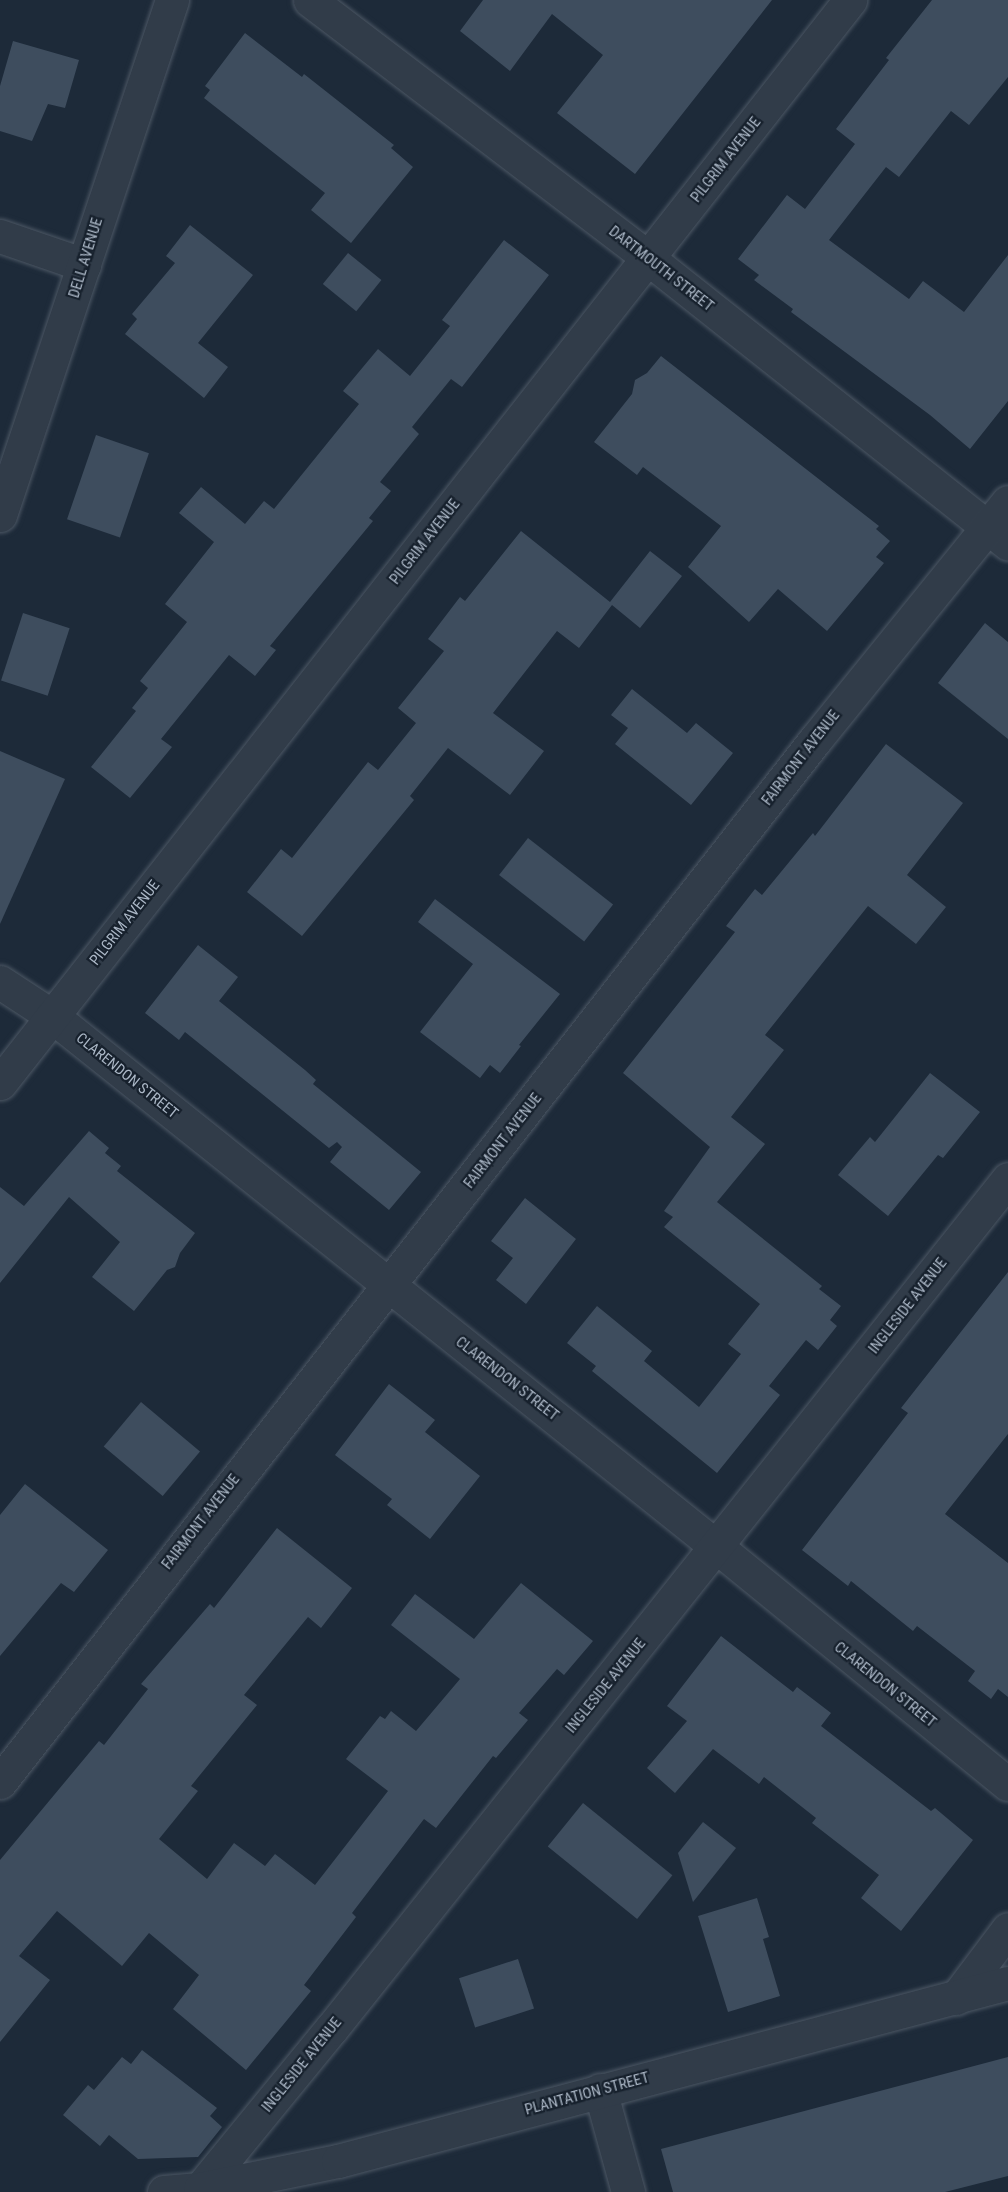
<!DOCTYPE html>
<html>
<head>
<meta charset="utf-8">
<style>
  body { margin:0 }
  #map { position:relative; width:1008px; height:2192px; overflow:hidden; background:#1d2a39; font-family:"Roboto Condensed",sans-serif }
  div>[style] { position:absolute }
  [style*='--x'] { left:calc(var(--x)*1px); top:calc(var(--y)*1px); width:calc(var(--w)*1px); rotate:calc(var(--a)*1deg) }
  .building>* { inset:0; background:#3e4d5e; transform-origin:0 0 }
  .roads { filter:drop-shadow(0 0 2px #4c5764) drop-shadow(0 0 2px #4c5764) }
  .minor>* { height:33px; margin:-16.5px; padding:0 16.5px; transform-origin:16.5px; border-radius:16.5px; background:#313c49 }
  span { translate:-50% -50%; white-space:nowrap; text-align:center; line-height:1.15; -webkit-text-stroke:4.5px #17212d; paint-order:stroke }
  .street-label { font-size:15px; color:#abb7c6 }
</style>
</head>
<body>
<div id="map">
  <div class="building">
    <div style="clip-path:polygon(483px 0,772px 0,635px 174px,557px 113px,603px 55px,552px 14px,510px 71px,460px 31px)"></div>
    <div style="clip-path:polygon(932px 0,1008px 0,1008px 77px,969px 125px,951px 111px,899px 177px,886px 167px,829px 240px,909px 299px,923px 281px,964px 312px,1008px 255px,1008px 401px,970px 449px,930px 415px,791px 312px,793px 309px,754px 280px,759px 275px,738px 259px,787px 195px,805px 209px,855px 144px,836px 129px,889px 60px,886px 58px)"></div>
    <div style="clip-path:polygon(245px 33px,302px 77px,304px 74px,394px 145px,391px 148px,413px 167px,351px 243px,311px 210px,325px 193px,204px 98px,210px 90px,205px 86px)"></div>
    <div style="clip-path:polygon(13px 41px,79px 60px,65px 108px,48px 104px,32px 141px,0 131px,0 86px)"></div>
    <div style="clip-path:polygon(190px 225px,253px 275px,198px 343px,228px 367px,204px 398px,125px 334px,137px 319px,132px 314px,175px 263px,166px 256px)"></div>
    <div style="clip-path:polygon(504px 240px,549px 275px,462px 387px,451px 379px,412px 427px,419px 434px,380px 482px,391px 491px,369px 518px,373px 521px,270px 646px,276px 650px,255px 676px,229px 655px,161px 739px,172px 747px,130px 798px,91px 767px,136px 711px,132px 708px,148px 688px,140px 681px,187px 622px,165px 604px,214px 542px,179px 513px,201px 487px,245px 524px,264px 501px,274px 509px,359px 404px,343px 391px,378px 349px,410px 376px,450px 326px,442px 320px)"></div>
    <div style="left:348px;top:253px;width:43px;height:40px;rotate:39deg"></div>
    <div style="clip-path:polygon(661px 356px,879px 526px,876px 529px,890px 541px,876px 557px,884px 563px,827px 631px,778px 589px,749px 622px,688px 567px,721px 526px,643px 467px,637px 475px,594px 442px,632px 394px,635px 380px,647px 373px)"></div>
    <div style="left:96px;top:435px;width:56px;height:89px;rotate:19deg"></div>
    <div style="clip-path:polygon(521px 531px,610px 602px,650px 551px,682px 576px,640px 628px,612px 605px,579px 648px,557px 631px,493px 713px,544px 751px,510px 795px,448px 748px,410px 796px,414px 800px,302px 936px,247px 892px,281px 849px,292px 858px,368px 762px,378px 770px,416px 723px,398px 708px,444px 651px,428px 639px,460px 597px,465px 601px)"></div>
    <div style="left:23px;top:613px;width:49px;height:71px;rotate:18deg"></div>
    <div style="clip-path:polygon(985px 623px,1008px 642px,1008px 739px,938px 683px)"></div>
    <div style="clip-path:polygon(632px 689px,687px 733px,696px 723px,733px 753px,691px 805px,615px 744px,628px 728px,611px 715px)"></div>
    <div style="clip-path:polygon(886px 744px,963px 803px,907px 875px,946px 907px,916px 944px,868px 906px,765px 1035px,784px 1050px,731px 1117px,765px 1144px,717px 1202px,822px 1286px,819px 1289px,841px 1306px,830px 1320px,837px 1326px,818px 1350px,806px 1340px,769px 1386px,780px 1395px,717px 1473px,592px 1371px,596px 1366px,567px 1343px,597px 1306px,652px 1351px,644px 1361px,699px 1407px,741px 1354px,728px 1344px,760px 1304px,664px 1227px,673px 1217px,664px 1211px,710px 1147px,623px 1073px,735px 932px,726px 926px,755px 889px,762px 895px,813px 833px,815px 836px)"></div>
    <div style="clip-path:polygon(0 751px,65px 779px,0 924px)"></div>
    <div style="left:528px;top:838px;width:108px;height:47px;rotate:38deg"></div>
    <div style="clip-path:polygon(435px 899px,560px 994px,519px 1045px,521px 1046px,500px 1073px,490px 1065px,480px 1078px,420px 1032px,473px 964px,418px 922px)"></div>
    <div style="clip-path:polygon(198px 945px,238px 977px,219px 1001px,305px 1070px,316px 1080px,313px 1084px,421px 1172px,389px 1210px,330px 1162px,342px 1147px,337px 1142px,329px 1148px,185px 1032px,179px 1040px,145px 1013px)"></div>
    <div style="clip-path:polygon(930px 1073px,980px 1112px,943px 1158px,938px 1155px,888px 1216px,838px 1175px,870px 1137px,875px 1142px)"></div>
    <div style="clip-path:polygon(89px 1131px,109px 1148px,105px 1153px,121px 1166px,117px 1171px,195px 1233px,180px 1253px,175px 1267px,167px 1270px,134px 1311px,92px 1277px,120px 1242px,69px 1197px,0 1283px,0 1187px,24px 1206px)"></div>
    <div style="clip-path:polygon(525px 1198px,576px 1239px,526px 1304px,496px 1280px,513px 1258px,491px 1241px)"></div>
    <div style="clip-path:polygon(1008px 1272px,1008px 1434px,945px 1514px,1008px 1563px,1008px 1697px,998px 1689px,991px 1699px,968px 1681px,975px 1671px,917px 1626px,913px 1631px,851px 1581px,848px 1586px,802px 1550px,908px 1413px,901px 1408px)"></div>
    <div style="clip-path:polygon(389px 1384px,435px 1420px,425px 1432px,480px 1476px,430px 1539px,387px 1505px,392px 1499px,335px 1455px)"></div>
    <div style="left:141px;top:1402px;width:77px;height:58px;rotate:40deg"></div>
    <div style="clip-path:polygon(25px 1484px,108px 1550px,74px 1592px,61px 1583px,0 1656px,0 1515px)"></div>
    <div style="clip-path:polygon(277px 1528px,352px 1588px,321px 1628px,308px 1617px,244px 1695px,257px 1705px,191px 1786px,198px 1791px,159px 1839px,207px 1879px,234px 1843px,265px 1866px,275px 1854px,315px 1885px,388px 1791px,346px 1759px,380px 1716px,385px 1719px,391px 1711px,416px 1731px,460px 1679px,391px 1625px,415px 1594px,474px 1639px,521px 1583px,593px 1641px,564px 1675px,557px 1669px,519px 1713px,528px 1720px,496px 1758px,493px 1756px,436px 1828px,424px 1819px,352px 1913px,356px 1917px,304px 1985px,311px 1991px,246px 2070px,173px 2009px,199px 1975px,149px 1933px,122px 1966px,57px 1911px,19px 1956px,50px 1980px,0 2042px,0 1860px,99px 1741px,104px 1745px,148px 1689px,141px 1684px,210px 1604px,214px 1608px)"></div>
    <div style="clip-path:polygon(721px 1636px,793px 1692px,797px 1687px,831px 1713px,821px 1726px,931px 1811px,935px 1808px,973px 1840px,901px 1931px,861px 1898px,879px 1875px,812px 1823px,816px 1818px,764px 1777px,759px 1784px,713px 1749px,675px 1793px,647px 1768px,687px 1721px,667px 1706px)"></div>
    <div style="left:583px;top:1803px;width:115px;height:56px;rotate:39deg"></div>
    <div style="clip-path:polygon(703px 1822px,736px 1848px,693px 1902px,678px 1853px)"></div>
    <div style="clip-path:polygon(757px 1898px,769px 1937px,763px 1939px,780px 1996px,728px 2012px,698px 1916px)"></div>
    <div style="left:518px;top:1959px;width:52px;height:62px;rotate:72deg"></div>
    <div style="clip-path:polygon(142px 2050px,217px 2108px,210px 2116px,222px 2127px,198px 2157px,138px 2159px,109px 2135px,100px 2146px,63px 2115px,88px 2085px,94px 2090px,122px 2057px,131px 2064px)"></div>
    <div style="clip-path:polygon(1008px 2057px,1008px 2176px,945px 2192px,673px 2192px,661px 2149px)"></div>
  </div>
  <div class="roads">
    <div class="minor">
      <div style="--x:310;--y:0;--w:414;--a:37.3"></div>
      <div style="--x:639;--y:251;--w:471;--a:38.4"></div>
      <div style="--x:0;--y:236;--w:89;--a:19"></div>
      <div style="--x:0;--y:515;--w:543;--a:-71.53"></div>
      <div style="--x:0;--y:982;--w:62;--a:33.2"></div>
      <div style="--x:52;--y:1016;--w:851;--a:38.61"></div>
      <div style="--x:717;--y:1547;--w:375;--a:39.2"></div>
      <div style="--x:0;--y:1083;--w:1377;--a:-51.87"></div>
      <div style="--x:0;--y:1782;--w:1323;--a:-51.97"></div>
      <div style="--x:815;--y:740;--w:306;--a:-51"></div>
      <div style="--x:956;--y:1998;--w:86;--a:-53"></div>
      <div style="--x:600;--y:2090;--w:106;--a:74.6"></div>
      <div style="--x:200;--y:2189;--w:208;--a:-50.7"></div>
      <div style="--x:332;--y:2028;--w:1085;--a:-51.47"></div>
      <div style="--x:164;--y:2192;--w:36;--a:-5"></div>
      <div style="--x:200;--y:2189;--w:141;--a:-11.5"></div>
      <div style="--x:338;--y:2161;--w:693;--a:-14.88"></div>
    </div>
  </div>
  <div class="street-label">
    <span style="left:726px;top:160px;rotate:-52deg">PILGRIM AVENUE</span>
    <span style="left:86px;top:258px;rotate:-73deg">DELL AVENUE</span>
    <span style="left:661px;top:269px;rotate:38deg">DARTMOUTH STREET</span>
    <span style="left:425px;top:542px;rotate:-52deg">PILGRIM AVENUE</span>
    <span style="left:801px;top:758px;rotate:-52deg">FAIRMONT AVENUE</span>
    <span style="left:125px;top:923px;rotate:-52deg">PILGRIM AVENUE</span>
    <span style="left:127px;top:1076px;rotate:39deg">CLARENDON STREET</span>
    <span style="left:503px;top:1141px;rotate:-52deg">FAIRMONT AVENUE</span>
    <span style="left:908px;top:1306px;rotate:-52deg">INGLESIDE AVENUE</span>
    <span style="left:507px;top:1379px;rotate:38deg">CLARENDON STREET</span>
    <span style="left:201px;top:1522px;rotate:-52deg">FAIRMONT AVENUE</span>
    <span style="left:885px;top:1685px;rotate:39deg">CLARENDON STREET</span>
    <span style="left:606px;top:1686px;rotate:-51deg">INGLESIDE AVENUE</span>
    <span style="left:302px;top:2065px;rotate:-51deg">INGLESIDE AVENUE</span>
    <span style="left:587px;top:2094px;rotate:-15deg">PLANTATION STREET</span>
  </div>
</div>
</body>
</html>
